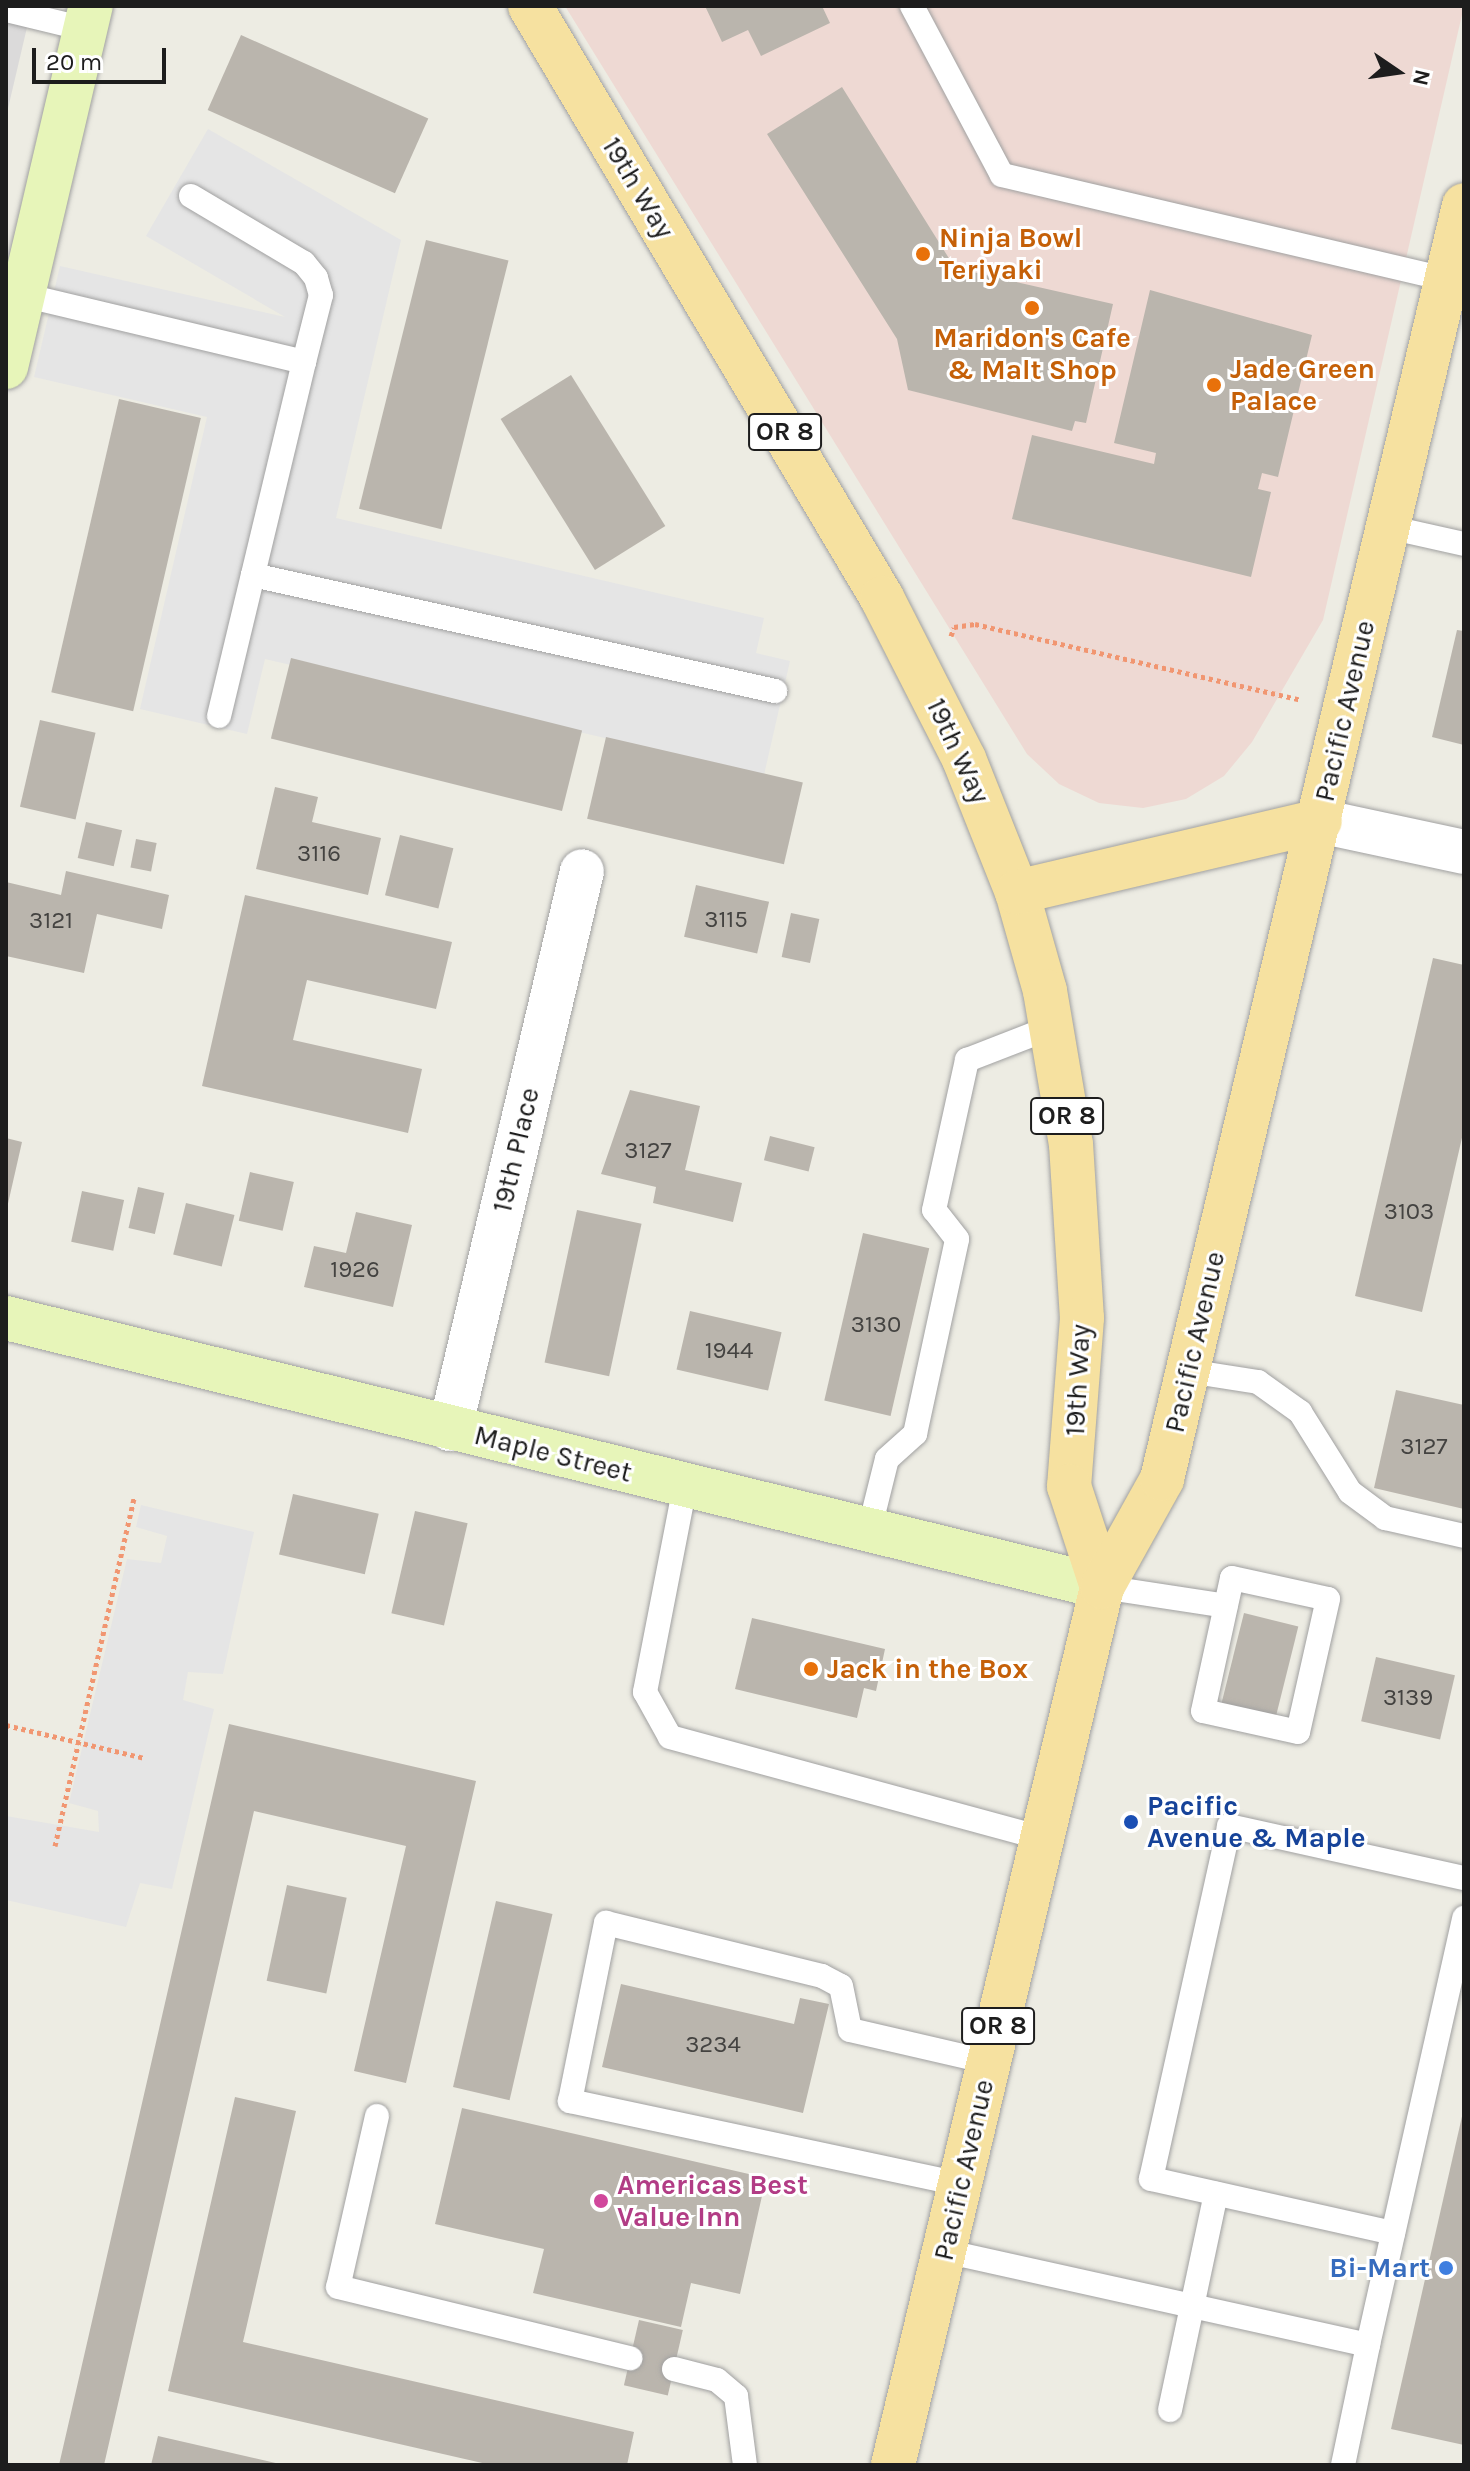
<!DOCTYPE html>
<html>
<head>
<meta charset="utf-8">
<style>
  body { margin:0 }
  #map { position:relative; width:1470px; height:2471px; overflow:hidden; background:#edece3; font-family:Karla,sans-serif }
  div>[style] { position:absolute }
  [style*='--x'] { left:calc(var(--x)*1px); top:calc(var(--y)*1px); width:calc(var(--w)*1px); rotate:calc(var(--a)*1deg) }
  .residential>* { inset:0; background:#dbdada }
  .commercial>* { inset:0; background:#eed9d3 }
  .parking>* { inset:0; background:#e5e5e5 }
  .building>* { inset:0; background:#bab5ad; transform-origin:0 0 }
  .path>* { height:5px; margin-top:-2.5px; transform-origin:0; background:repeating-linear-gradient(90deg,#f19671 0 4px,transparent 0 8px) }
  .roads { filter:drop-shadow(0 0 2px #a1a1a1) drop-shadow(0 0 2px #a1a1a1) }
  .lane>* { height:24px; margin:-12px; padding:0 12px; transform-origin:12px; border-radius:12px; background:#fff }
  .street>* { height:44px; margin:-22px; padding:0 22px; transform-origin:22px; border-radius:22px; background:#fff }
  .secondary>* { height:44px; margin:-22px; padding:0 22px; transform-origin:22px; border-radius:22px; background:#e7f5b9 }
  .primary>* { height:44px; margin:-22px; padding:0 22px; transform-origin:22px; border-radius:22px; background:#f6e1a0 }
  .dots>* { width:22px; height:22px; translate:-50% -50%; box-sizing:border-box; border:4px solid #fff; border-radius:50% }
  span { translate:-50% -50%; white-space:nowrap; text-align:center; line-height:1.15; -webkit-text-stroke:6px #fff; paint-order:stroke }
  .number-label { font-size:24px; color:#444341 }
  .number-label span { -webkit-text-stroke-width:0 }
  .shield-label span { padding:2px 6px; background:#fff; border:2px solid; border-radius:6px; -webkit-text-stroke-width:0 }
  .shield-label { font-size:26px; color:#1d1d1d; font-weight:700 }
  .street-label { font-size:28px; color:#1d1d1d }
  .food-label { font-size:28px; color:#c56008; font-weight:700 }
  .left { translate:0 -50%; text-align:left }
  .transit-label { font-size:28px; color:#164399; font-weight:700 }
  .hotel-label { font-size:28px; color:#b23c85; font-weight:700 }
  .shop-label { font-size:28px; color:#366cbe; font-weight:700 }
  .right { translate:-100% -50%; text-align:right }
  .frame { position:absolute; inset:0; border:8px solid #1d1d1d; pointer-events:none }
  .north { position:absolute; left:1358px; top:32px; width:80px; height:80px; -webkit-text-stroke:6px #fff; paint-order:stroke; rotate:103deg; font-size:22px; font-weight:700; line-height:32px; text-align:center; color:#1d1d1d }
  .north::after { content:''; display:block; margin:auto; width:28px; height:36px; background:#1d1d1d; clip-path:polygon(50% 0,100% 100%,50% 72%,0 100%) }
  .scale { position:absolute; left:32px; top:48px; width:134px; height:36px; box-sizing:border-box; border:4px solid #1d1d1d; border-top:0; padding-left:10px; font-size:24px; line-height:28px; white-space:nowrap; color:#1d1d1d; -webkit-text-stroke:6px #fff; paint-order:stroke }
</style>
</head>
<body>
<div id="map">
  <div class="residential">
    <div style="clip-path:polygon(6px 6px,32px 6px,6px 117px)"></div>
  </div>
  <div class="commercial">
    <div style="clip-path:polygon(565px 6px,1464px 6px,1323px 620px,1252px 742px,1224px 776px,1186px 799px,1143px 808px,1099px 803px,1059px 784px,1027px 754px)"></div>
  </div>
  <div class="parking">
    <div style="clip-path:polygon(208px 129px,401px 240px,336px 518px,764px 618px,756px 653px,790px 661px,764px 775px,265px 659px,247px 734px,140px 709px,207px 417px,34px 377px,60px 266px,285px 317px,146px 236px)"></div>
    <div style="clip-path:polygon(141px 1505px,254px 1532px,223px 1674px,188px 1672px,183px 1700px,214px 1709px,172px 1889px,140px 1883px,126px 1927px,6px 1900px,6px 1816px,99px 1832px,98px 1811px,69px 1803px,127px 1559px,161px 1563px,167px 1536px,136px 1527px)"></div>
  </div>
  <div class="building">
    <div style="clip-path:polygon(705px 6px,822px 6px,830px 23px,761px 56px,748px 30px,722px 42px)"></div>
    <div style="left:241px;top:35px;width:205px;height:82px;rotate:24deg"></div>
    <div style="clip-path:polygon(842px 87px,955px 268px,1113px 304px,1086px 423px,1075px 421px,1072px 431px,908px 390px,897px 339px,767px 134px)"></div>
    <div style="left:426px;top:240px;width:85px;height:277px;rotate:14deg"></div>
    <div style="clip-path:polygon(1150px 290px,1312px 335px,1278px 477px,1262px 473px,1258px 489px,1271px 492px,1251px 577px,1012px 519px,1032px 435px,1154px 464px,1156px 453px,1114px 443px)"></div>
    <div style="left:571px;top:375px;width:178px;height:83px;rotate:58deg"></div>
    <div style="left:119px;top:399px;width:84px;height:301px;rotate:13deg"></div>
    <div style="clip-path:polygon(1457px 630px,1464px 631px,1464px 745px,1432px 737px)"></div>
    <div style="left:291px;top:658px;width:300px;height:83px;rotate:14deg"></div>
    <div style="left:40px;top:720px;width:57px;height:89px;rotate:13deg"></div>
    <div style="left:606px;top:737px;width:202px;height:84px;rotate:13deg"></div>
    <div style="clip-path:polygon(275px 787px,318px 797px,312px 822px,381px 838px,368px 895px,256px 869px)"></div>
    <div style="left:86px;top:822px;width:37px;height:37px;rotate:13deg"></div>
    <div style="left:400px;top:835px;width:55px;height:62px;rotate:14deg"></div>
    <div style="left:136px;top:839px;width:21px;height:29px;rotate:11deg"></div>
    <div style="clip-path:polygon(66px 871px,169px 895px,162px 929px,97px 914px,84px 973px,6px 956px,6px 882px,61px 895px)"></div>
    <div style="left:696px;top:885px;width:75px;height:53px;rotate:13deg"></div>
    <div style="clip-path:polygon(245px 895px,452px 942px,436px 1009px,307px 980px,293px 1040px,422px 1069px,408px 1133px,202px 1086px)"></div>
    <div style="left:791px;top:913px;width:29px;height:45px;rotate:12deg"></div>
    <div style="clip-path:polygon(1433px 958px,1464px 965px,1464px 1129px,1422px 1312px,1355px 1296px)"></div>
    <div style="clip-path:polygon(630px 1090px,700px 1106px,685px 1170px,742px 1183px,733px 1222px,653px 1203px,656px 1187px,601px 1174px)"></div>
    <div style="left:770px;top:1136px;width:46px;height:25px;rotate:14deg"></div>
    <div style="clip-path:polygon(6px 1138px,22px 1142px,7px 1208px,6px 1208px)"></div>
    <div style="left:250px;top:1172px;width:45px;height:50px;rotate:13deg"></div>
    <div style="left:138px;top:1187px;width:27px;height:42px;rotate:13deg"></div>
    <div style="left:82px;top:1191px;width:43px;height:52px;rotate:12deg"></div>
    <div style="left:186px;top:1203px;width:50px;height:53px;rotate:14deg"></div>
    <div style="left:577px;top:1210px;width:66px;height:156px;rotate:12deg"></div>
    <div style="clip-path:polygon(356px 1212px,412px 1225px,393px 1307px,304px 1287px,314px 1246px,346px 1253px)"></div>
    <div style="left:863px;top:1233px;width:68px;height:172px;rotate:13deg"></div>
    <div style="left:690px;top:1311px;width:94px;height:60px;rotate:13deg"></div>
    <div style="clip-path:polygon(1396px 1390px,1464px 1405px,1464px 1509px,1374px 1488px)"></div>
    <div style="left:293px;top:1494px;width:88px;height:62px;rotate:13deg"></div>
    <div style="left:415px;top:1511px;width:54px;height:105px;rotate:13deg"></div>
    <div style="left:1244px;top:1613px;width:56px;height:93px;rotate:14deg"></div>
    <div style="clip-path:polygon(752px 1618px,885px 1649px,876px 1691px,864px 1688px,857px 1718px,735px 1689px)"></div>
    <div style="left:1376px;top:1657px;width:81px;height:66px;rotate:13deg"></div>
    <div style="clip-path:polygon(229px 1724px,476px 1781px,406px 2083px,354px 2071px,406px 1846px,254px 1811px,104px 2465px,59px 2465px)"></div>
    <div style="left:287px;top:1885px;width:61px;height:98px;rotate:12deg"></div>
    <div style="left:496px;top:1901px;width:58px;height:191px;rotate:13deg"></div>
    <div style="clip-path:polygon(621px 1984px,794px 2024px,800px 1998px,829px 2004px,803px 2113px,602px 2067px)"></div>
    <div style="clip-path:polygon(235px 2097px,296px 2111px,243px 2342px,634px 2432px,627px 2465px,491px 2465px,168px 2391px)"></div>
    <div style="clip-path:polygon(462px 2108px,766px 2178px,740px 2294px,691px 2283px,681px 2327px,533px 2293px,544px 2249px,435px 2224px)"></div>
    <div style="clip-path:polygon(1463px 2112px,1464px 2112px,1464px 2445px,1391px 2429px)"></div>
    <div style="left:639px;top:2320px;width:45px;height:67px;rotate:13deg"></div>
    <div style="clip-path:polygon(158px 2436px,280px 2464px,279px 2465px,151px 2465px)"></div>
  </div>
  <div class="path">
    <div style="--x:951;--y:636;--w:9;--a:-72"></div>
    <div style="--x:954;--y:627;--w:21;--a:-8"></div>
    <div style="--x:975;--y:624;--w:335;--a:13.1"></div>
    <div style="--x:6;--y:1725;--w:143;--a:13.4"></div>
    <div style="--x:55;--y:1846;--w:357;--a:-77.2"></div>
  </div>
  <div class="roads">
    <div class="lane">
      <div style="--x:912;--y:6;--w:191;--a:62"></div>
      <div style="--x:1002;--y:175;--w:457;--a:13.2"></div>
      <div style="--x:6;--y:10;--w:81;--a:13.5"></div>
      <div style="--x:191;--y:196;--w:131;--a:30.7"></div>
      <div style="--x:304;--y:263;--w:19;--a:51"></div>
      <div style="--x:316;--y:278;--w:18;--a:74"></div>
      <div style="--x:321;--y:295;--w:69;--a:104.2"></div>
      <div style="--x:23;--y:295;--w:289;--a:13.4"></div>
      <div style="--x:304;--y:362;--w:364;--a:103.5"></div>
      <div style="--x:1388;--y:527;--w:78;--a:12.6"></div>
      <div style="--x:253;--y:575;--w:535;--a:12.53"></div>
      <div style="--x:1188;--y:1371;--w:71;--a:8.9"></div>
      <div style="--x:1258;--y:1382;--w:52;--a:35.5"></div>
      <div style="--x:1300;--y:1412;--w:94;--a:58"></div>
      <div style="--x:1350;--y:1492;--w:44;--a:36.6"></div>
      <div style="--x:1385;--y:1518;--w:81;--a:12.8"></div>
      <div style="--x:685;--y:1486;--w:210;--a:101"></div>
      <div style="--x:645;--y:1692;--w:51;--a:60.9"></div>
      <div style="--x:670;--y:1737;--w:385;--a:15.2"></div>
      <div style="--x:869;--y:1531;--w:74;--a:-76"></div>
      <div style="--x:887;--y:1459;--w:38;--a:-42"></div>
      <div style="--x:915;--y:1434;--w:199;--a:-77.8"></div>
      <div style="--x:957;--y:1239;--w:37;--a:-128"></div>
      <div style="--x:934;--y:1210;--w:154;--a:-77.6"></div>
      <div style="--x:967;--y:1060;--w:91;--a:-21.2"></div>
      <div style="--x:1232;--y:1578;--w:98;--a:12.3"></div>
      <div style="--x:1328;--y:1599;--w:136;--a:102.7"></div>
      <div style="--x:1298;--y:1732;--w:97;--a:-167.5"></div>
      <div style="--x:1203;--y:1711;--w:136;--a:-77.7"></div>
      <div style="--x:1102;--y:1587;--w:125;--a:8.7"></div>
      <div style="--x:377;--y:2116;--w:175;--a:102.8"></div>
      <div style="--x:338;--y:2287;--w:301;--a:13.7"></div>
      <div style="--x:960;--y:2184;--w:399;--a:-168"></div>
      <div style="--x:570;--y:2101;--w:182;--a:-78.6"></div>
      <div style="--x:606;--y:1923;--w:222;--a:13.8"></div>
      <div style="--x:822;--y:1976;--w:21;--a:28"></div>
      <div style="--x:841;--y:1986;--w:45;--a:78.4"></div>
      <div style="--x:850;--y:2030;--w:143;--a:13"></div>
      <div style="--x:1393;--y:2233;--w:248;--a:-167.4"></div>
      <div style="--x:1151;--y:2179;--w:362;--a:-77.5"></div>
      <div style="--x:1229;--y:1826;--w:241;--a:12.5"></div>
      <div style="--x:944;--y:2251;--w:434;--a:12.5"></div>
      <div style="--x:1368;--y:2345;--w:438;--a:-77.3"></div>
      <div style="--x:674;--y:2369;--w:44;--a:14.3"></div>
      <div style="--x:717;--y:2380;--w:25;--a:40"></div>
      <div style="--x:736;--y:2396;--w:70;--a:82.6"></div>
      <div style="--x:1170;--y:2410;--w:221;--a:-78"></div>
      <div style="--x:1343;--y:2465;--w:123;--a:-78.2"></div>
    </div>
    <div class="street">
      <div style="--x:1320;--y:821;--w:147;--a:12.1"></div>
      <div style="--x:450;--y:1429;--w:573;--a:-76.69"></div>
    </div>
    <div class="secondary">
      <div style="--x:6;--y:367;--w:371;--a:-76.8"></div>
      <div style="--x:6;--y:1318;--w:1129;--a:13.79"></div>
    </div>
    <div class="primary">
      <div style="--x:530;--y:6;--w:689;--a:59.26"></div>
      <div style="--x:882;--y:598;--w:181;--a:63"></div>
      <div style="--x:964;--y:759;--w:143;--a:68.3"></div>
      <div style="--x:1017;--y:892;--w:103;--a:74.2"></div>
      <div style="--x:1045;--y:991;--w:155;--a:80.4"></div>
      <div style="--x:1071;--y:1144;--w:174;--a:86.4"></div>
      <div style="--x:1082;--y:1318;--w:169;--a:94.4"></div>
      <div style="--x:1069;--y:1486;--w:106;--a:71.9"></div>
      <div style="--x:1017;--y:892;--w:311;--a:-13.2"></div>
      <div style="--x:893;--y:2465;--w:903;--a:-76.61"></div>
      <div style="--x:1102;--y:1587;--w:124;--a:-60.9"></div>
      <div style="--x:1162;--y:1479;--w:1309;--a:-76.66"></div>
    </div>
  </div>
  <div class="dots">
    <div style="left:923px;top:254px;background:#e8710a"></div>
    <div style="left:1032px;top:308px;background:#e8710a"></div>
    <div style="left:1214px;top:385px;background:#e8710a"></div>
    <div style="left:811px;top:1669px;background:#e8710a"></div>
    <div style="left:1131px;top:1822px;background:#1a4fb4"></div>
    <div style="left:601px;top:2201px;background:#d1479c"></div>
    <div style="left:1446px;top:2268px;background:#3f7fe0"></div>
  </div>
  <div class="number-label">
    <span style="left:319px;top:854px">3116</span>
    <span style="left:726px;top:920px">3115</span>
    <span style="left:51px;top:921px">3121</span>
    <span style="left:648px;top:1151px">3127</span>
    <span style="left:1409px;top:1212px">3103</span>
    <span style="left:355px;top:1270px">1926</span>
    <span style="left:876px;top:1325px">3130</span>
    <span style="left:729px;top:1351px">1944</span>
    <span style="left:1424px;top:1447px">3127</span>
    <span style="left:1408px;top:1698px">3139</span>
    <span style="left:713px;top:2045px">3234</span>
  </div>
  <div class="shield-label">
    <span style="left:785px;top:432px">OR 8</span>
    <span style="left:1067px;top:1116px">OR 8</span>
    <span style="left:998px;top:2026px">OR 8</span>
  </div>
  <div class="street-label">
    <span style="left:638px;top:188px;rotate:59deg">19th Way</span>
    <span style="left:1345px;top:711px;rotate:-77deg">Pacific Avenue</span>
    <span style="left:958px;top:751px;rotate:65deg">19th Way</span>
    <span style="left:516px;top:1150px;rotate:-77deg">19th Place</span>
    <span style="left:1195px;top:1342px;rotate:-77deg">Pacific Avenue</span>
    <span style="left:1078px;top:1380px;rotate:-87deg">19th Way</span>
    <span style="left:553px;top:1454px;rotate:14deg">Maple Street</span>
    <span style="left:964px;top:2170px;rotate:-77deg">Pacific Avenue</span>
  </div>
  <div class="food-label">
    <span class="left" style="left:939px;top:254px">Ninja Bowl<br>Teriyaki</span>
    <span style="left:1032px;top:354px">Maridon's Cafe<br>&amp; Malt Shop</span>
    <span class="left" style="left:1230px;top:385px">Jade Green<br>Palace</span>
    <span class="left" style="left:827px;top:1669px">Jack in the Box</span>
  </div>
  <div class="transit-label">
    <span class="left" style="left:1147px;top:1822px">Pacific<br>Avenue &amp; Maple</span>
  </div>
  <div class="hotel-label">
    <span class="left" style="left:617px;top:2201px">Americas Best<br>Value Inn</span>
  </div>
  <div class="shop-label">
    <span class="right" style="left:1430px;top:2268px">Bi-Mart</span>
  </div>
  <div class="frame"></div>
  <div class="north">N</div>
  <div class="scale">20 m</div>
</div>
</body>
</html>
